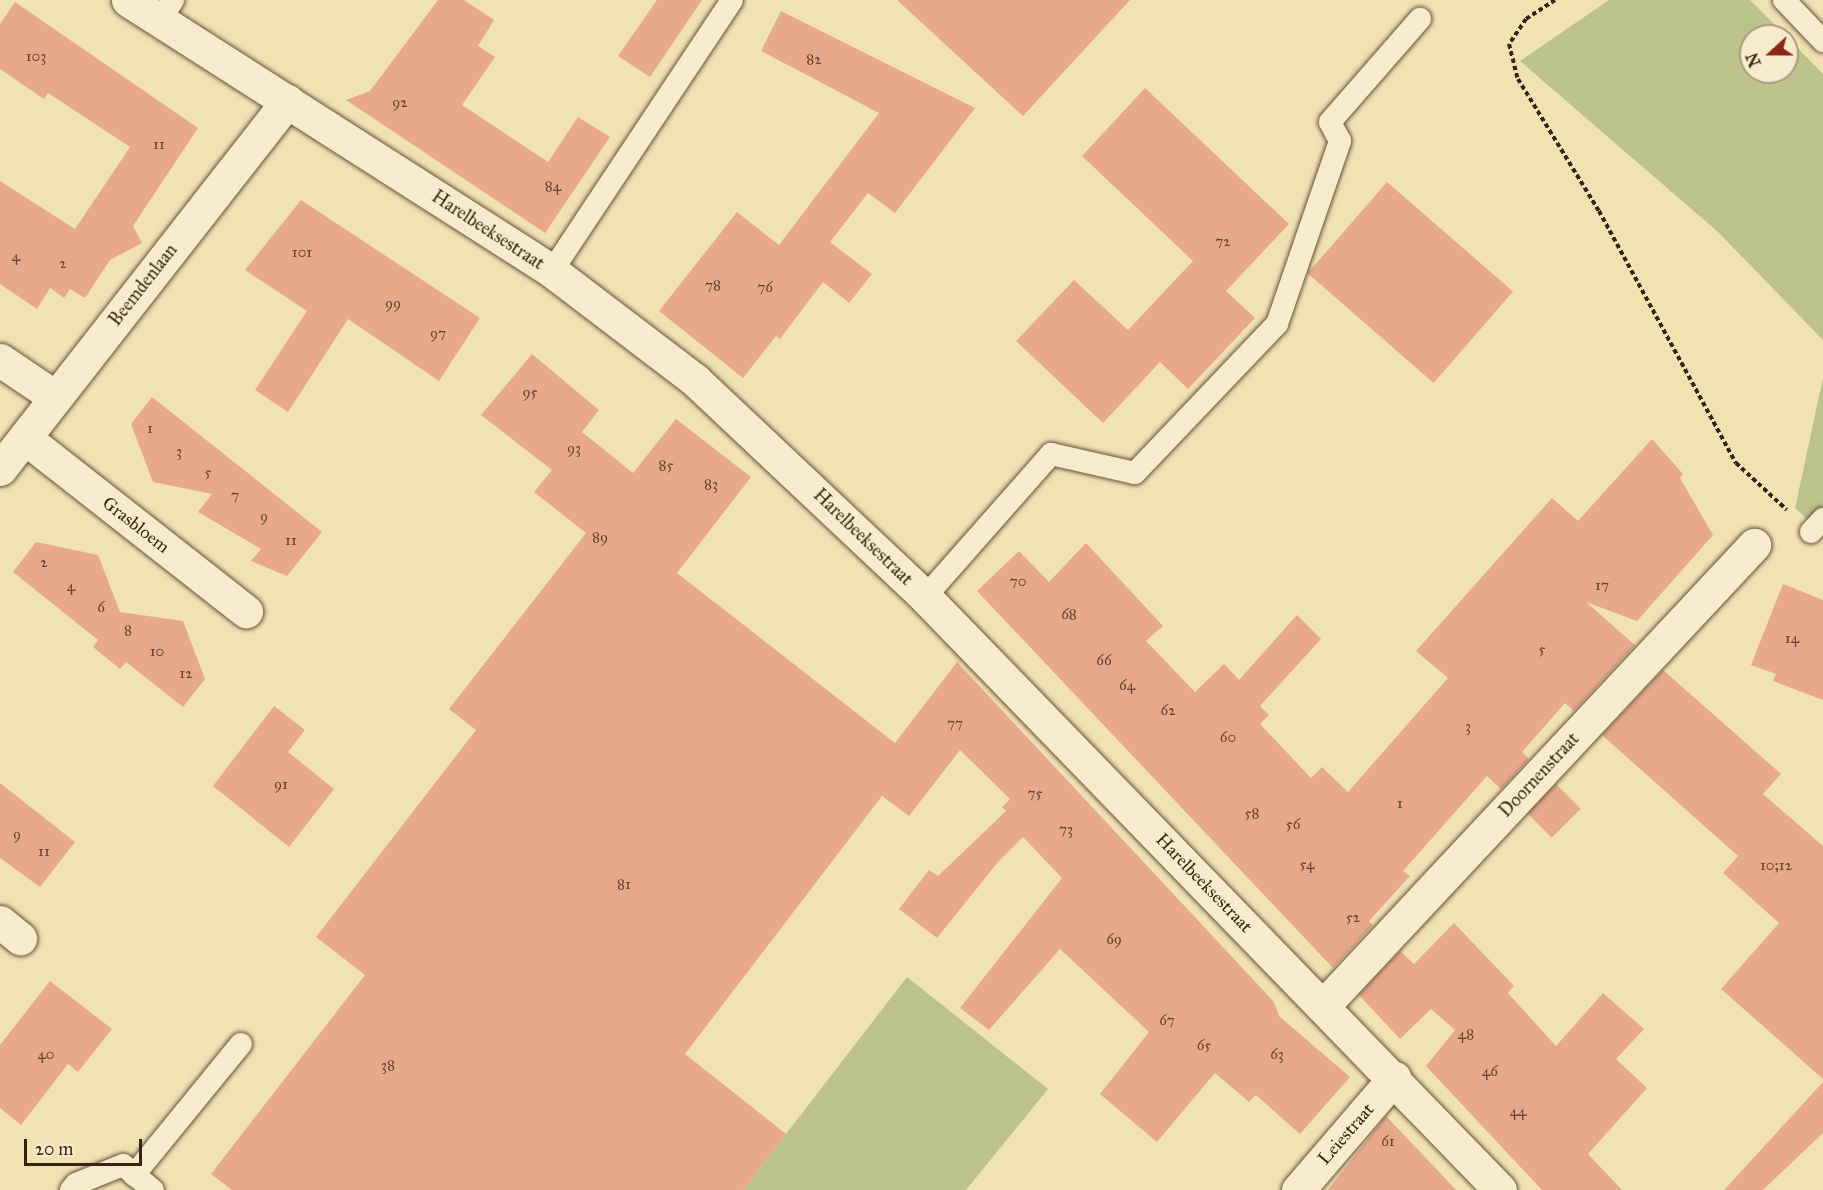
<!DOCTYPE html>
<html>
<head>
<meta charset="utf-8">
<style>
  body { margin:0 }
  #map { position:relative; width:1823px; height:1190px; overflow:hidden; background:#f1e2b2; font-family:"IM FELL Great Primer",serif }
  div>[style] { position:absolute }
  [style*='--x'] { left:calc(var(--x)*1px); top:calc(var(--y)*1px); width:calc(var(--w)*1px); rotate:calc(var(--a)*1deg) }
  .green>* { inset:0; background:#bcc38a }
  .building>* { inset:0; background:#e7a98a; transform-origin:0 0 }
  .path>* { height:4px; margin-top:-2px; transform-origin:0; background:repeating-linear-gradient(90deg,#382214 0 4.5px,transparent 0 7.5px) }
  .roads { filter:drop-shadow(0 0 2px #66523c) drop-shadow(0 0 2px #66523c) }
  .service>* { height:22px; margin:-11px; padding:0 11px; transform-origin:11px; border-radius:11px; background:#f6eccd }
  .minor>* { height:33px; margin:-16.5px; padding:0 16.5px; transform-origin:16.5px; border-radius:16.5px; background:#f6eccd }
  span { translate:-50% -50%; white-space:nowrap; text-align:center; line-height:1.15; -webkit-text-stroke:5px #f6eccd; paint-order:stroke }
  .number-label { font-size:15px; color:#644432 }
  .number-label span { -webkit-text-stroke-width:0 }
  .street-label { font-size:18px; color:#382214 }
  .north { position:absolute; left:1739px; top:24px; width:60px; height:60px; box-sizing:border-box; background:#f6eccd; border:2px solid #aa9b83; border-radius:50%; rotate:249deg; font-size:16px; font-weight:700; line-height:24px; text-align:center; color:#382214 }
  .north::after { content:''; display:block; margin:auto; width:21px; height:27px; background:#8f2418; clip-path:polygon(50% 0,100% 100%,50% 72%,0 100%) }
  .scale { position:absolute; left:24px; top:1139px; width:118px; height:27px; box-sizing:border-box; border:3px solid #382214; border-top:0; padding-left:8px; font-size:18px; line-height:21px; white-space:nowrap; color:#382214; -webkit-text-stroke:4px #f6eccd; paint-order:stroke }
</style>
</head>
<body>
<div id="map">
  <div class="green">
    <div style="clip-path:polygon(1609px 0,1750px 0,1786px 36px,1751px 36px,1751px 72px,1787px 72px,1787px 37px,1823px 74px,1823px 340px,1718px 232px,1520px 61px)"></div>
    <div style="clip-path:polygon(1823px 378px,1823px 534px,1795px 508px)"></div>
    <div style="clip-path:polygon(907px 977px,1048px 1089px,966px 1190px,743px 1190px)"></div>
  </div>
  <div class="building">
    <div style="clip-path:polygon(438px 0,464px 0,494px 20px,478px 46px,495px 57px,462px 105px,548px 162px,578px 117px,610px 137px,545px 233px,346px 100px,370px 91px)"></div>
    <div style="clip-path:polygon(657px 0,702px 0,650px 77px,618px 56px)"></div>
    <div style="clip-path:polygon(897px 0,1130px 0,1023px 116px)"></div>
    <div style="clip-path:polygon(15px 2px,198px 128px,133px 226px,142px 243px,110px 260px,85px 298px,70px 289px,64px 298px,50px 288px,37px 309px,0 284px,0 181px,75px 229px,130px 147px,48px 93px,44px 99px,0 69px,0 24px)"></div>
    <div style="clip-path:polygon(781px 11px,975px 108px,895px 213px,868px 193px,830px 242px,872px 274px,849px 303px,823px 282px,780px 339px,776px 336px,743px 378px,659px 311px,737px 212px,779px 245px,879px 113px,761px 51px)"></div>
    <div style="clip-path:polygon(1145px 88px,1289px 224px,1226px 291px,1255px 318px,1188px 389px,1160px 362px,1103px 423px,1016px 341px,1074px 280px,1128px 330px,1193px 261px,1082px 156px)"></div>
    <div style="left:1387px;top:182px;width:167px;height:121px;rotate:41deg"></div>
    <div style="clip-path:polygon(301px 200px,480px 318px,439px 381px,348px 319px,288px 412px,255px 390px,307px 311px,245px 270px)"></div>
    <div style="clip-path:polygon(532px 354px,599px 410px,582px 432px,633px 473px,676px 419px,751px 477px,677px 573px,895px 743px,957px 662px,1274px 1002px,1279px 1016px,1350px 1077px,1300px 1134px,1256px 1095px,1249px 1102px,1215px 1073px,1157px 1142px,1100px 1094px,1149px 1032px,1060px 949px,989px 1030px,960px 1008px,1062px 878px,1023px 837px,998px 862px,937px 938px,899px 909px,929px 870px,938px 876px,1006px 811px,1002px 807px,1010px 799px,960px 750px,909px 816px,882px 796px,685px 1054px,786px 1134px,743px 1190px,232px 1190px,211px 1174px,365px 975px,316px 937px,476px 730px,449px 709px,586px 533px,534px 492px,552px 470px,481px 415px)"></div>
    <div style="clip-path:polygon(152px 397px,322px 532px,287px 576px,251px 561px,261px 549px,198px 512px,212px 494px,153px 482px,131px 424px)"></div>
    <div style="clip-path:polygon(1652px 439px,1683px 474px,1680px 478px,1713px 535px,1637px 621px,1586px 602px,1635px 645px,1574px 711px,1565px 703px,1522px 752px,1529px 759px,1501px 789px,1487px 776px,1403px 871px,1410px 876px,1369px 921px,1373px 925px,1333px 968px,977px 591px,1019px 551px,1049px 582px,1086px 543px,1163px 626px,1146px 641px,1195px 692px,1224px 664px,1239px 680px,1297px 615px,1321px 639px,1260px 706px,1269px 715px,1260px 724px,1311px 778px,1322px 767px,1348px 792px,1448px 678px,1416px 651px,1552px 498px,1578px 521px)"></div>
    <div style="clip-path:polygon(36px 542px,98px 555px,120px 612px,183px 621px,205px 679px,183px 707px,126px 662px,120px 669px,93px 647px,98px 640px,13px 572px)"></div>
    <div style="clip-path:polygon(1783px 584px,1823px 600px,1823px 700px,1773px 681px,1776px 674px,1751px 665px)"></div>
    <div style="clip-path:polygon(1663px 670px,1781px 774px,1763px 794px,1823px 846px,1823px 1079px,1721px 989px,1779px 923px,1723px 873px,1738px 856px,1602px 735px)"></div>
    <div style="clip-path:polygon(274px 706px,305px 730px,288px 752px,334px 789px,289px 847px,213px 786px)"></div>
    <div style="clip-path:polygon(0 783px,75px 842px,40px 887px,0 858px)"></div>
    <div style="left:1556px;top:784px;width:35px;height:41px;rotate:45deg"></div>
    <div style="clip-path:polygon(1454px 923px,1514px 986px,1508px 993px,1556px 1046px,1603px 993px,1644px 1029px,1616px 1059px,1647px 1088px,1588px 1154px,1622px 1190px,1542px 1190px,1426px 1066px,1455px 1030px,1431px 1009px,1400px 1039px,1359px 995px,1400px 951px,1414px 964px)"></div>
    <div style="clip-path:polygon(50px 981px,112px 1029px,78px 1072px,68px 1064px,21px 1125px,0 1108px,0 1045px)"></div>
    <div style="clip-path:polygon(1823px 1082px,1823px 1133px,1763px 1190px,1724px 1190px)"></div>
    <div style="clip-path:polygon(1386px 1116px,1427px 1159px,1456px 1190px,1328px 1190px)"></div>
  </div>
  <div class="path">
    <div style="--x:1555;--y:0;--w:35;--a:147"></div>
    <div style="--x:1526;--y:19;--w:30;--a:124"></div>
    <div style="--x:1509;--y:44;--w:36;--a:76"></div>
    <div style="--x:1518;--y:79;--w:155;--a:58.5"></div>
    <div style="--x:1599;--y:211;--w:287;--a:61.5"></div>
    <div style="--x:1736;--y:463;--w:69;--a:42.7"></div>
  </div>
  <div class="roads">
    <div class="service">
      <div style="--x:1784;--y:0;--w:57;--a:46.4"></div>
      <div style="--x:160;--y:20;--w:24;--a:-57"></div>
      <div style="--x:552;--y:271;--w:325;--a:-56.4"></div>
      <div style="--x:1811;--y:532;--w:18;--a:-47"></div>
      <div style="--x:925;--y:597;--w:191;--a:-48.6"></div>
      <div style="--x:1051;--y:454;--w:86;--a:12.7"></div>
      <div style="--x:1135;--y:473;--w:206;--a:-46.4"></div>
      <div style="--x:1277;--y:324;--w:194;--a:-71"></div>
      <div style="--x:1340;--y:141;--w:21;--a:-118"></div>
      <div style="--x:1330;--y:122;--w:137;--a:-48.9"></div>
      <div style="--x:134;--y:1175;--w:169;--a:-50.8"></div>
      <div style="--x:71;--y:1190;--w:8;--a:-50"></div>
      <div style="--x:76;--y:1184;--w:51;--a:-22"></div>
      <div style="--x:123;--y:1165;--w:39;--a:40"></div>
    </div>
    <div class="minor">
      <div style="--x:128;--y:0;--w:503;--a:32.58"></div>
      <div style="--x:552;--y:271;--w:180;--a:37.3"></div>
      <div style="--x:695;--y:380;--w:316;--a:43.3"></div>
      <div style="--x:925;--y:597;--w:826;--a:45.88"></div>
      <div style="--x:0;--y:360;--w:66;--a:33.9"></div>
      <div style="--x:25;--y:438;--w:281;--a:38.1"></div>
      <div style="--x:0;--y:469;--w:467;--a:-52"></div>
      <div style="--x:0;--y:922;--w:26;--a:39"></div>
      <div style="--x:1324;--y:1005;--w:630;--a:-46.93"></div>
      <div style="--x:1298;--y:1190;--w:148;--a:-49.4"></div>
    </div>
  </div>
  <div class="number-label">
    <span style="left:36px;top:57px">103</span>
    <span style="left:814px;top:60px">82</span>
    <span style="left:400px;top:103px">92</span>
    <span style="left:159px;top:145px">11</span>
    <span style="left:553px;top:187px">84</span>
    <span style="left:1223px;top:242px">72</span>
    <span style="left:302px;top:253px">101</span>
    <span style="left:16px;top:257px">4</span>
    <span style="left:63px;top:264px">2</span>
    <span style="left:713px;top:286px">78</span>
    <span style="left:765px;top:288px">76</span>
    <span style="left:393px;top:304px">99</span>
    <span style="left:438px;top:334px">97</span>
    <span style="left:530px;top:393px">95</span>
    <span style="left:150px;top:429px">1</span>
    <span style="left:574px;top:449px">93</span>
    <span style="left:179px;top:452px">3</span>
    <span style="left:666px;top:466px">85</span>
    <span style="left:208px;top:473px">5</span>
    <span style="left:711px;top:485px">83</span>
    <span style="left:235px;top:496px">7</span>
    <span style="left:264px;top:517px">9</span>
    <span style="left:600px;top:538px">89</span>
    <span style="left:291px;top:541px">11</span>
    <span style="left:44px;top:563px">2</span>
    <span style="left:1018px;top:582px">70</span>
    <span style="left:1602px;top:586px">17</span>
    <span style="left:71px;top:587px">4</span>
    <span style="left:101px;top:608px">6</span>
    <span style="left:1069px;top:615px">68</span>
    <span style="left:128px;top:631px">8</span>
    <span style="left:1792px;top:639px">14</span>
    <span style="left:1542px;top:650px">5</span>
    <span style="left:157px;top:652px">10</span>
    <span style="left:1104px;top:661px">66</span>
    <span style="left:186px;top:674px">12</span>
    <span style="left:1127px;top:686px">64</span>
    <span style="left:1168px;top:711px">62</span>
    <span style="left:955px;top:724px">77</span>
    <span style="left:1468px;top:727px">3</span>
    <span style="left:1228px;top:738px">60</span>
    <span style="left:281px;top:785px">91</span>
    <span style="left:1035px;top:794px">75</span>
    <span style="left:1400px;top:804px">1</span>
    <span style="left:1252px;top:814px">58</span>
    <span style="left:1293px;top:825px">56</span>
    <span style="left:1066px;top:830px">73</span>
    <span style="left:17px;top:835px">9</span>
    <span style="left:44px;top:852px">11</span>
    <span style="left:1307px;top:865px">54</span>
    <span style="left:1776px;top:866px">10;12</span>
    <span style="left:624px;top:885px">81</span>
    <span style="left:1353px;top:918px">52</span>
    <span style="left:1114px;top:940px">69</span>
    <span style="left:1167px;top:1021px">67</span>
    <span style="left:1466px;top:1035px">48</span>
    <span style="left:1204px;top:1046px">65</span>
    <span style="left:46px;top:1055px">40</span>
    <span style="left:1277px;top:1055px">63</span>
    <span style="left:388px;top:1066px">38</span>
    <span style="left:1490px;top:1072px">46</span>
    <span style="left:1518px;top:1112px">44</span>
    <span style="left:1388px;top:1142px">61</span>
  </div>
  <div class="street-label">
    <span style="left:488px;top:230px;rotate:33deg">Harelbeeksestraat</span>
    <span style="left:143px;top:285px;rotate:-52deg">Beemdenlaan</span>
    <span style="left:136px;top:525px;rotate:38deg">Grasbloem</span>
    <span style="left:863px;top:537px;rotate:44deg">Harelbeeksestraat</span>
    <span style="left:1539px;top:775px;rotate:-47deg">Doornenstraat</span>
    <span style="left:1204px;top:883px;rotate:46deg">Harelbeeksestraat</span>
    <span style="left:1346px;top:1134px;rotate:-49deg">Leiestraat</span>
  </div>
  <div class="north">N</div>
  <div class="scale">20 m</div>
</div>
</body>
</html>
